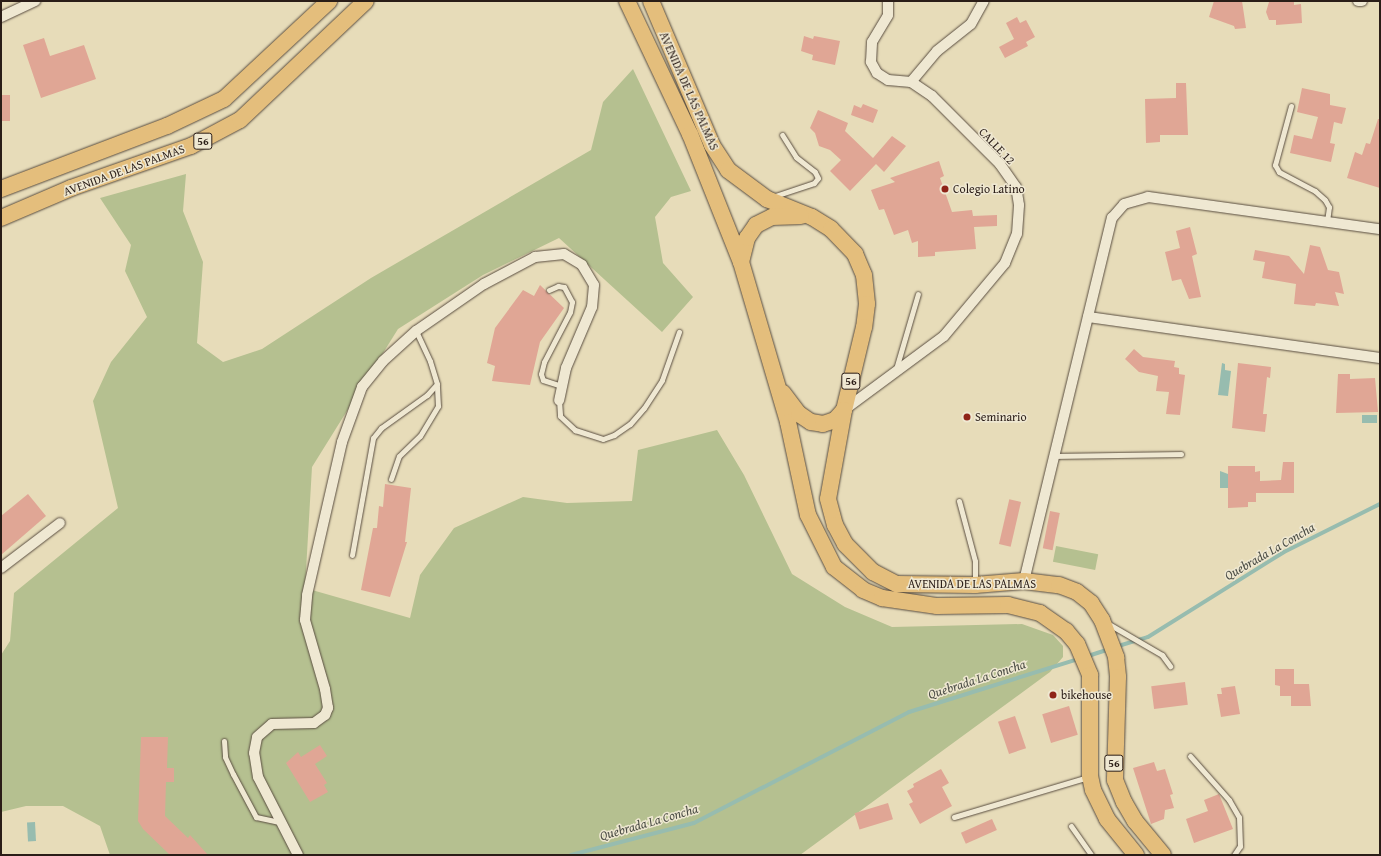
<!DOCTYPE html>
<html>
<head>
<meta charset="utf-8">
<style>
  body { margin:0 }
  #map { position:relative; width:1381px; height:856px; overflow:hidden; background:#e7dcb9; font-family:"Gentium Book Plus",serif }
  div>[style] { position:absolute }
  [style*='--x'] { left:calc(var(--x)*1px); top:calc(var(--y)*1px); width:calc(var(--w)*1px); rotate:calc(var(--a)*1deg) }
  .green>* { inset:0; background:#b5c090; transform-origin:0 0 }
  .water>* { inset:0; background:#97bcaf; transform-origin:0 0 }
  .stream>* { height:4px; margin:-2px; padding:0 2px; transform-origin:2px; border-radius:2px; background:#97bcaf }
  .building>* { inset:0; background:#e0a695; transform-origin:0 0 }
  .roads { filter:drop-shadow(0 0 1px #594d40) drop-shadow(0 0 1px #594d40) }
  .lane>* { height:5px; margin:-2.5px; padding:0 2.5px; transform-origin:2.5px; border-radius:2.5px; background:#efe8d2 }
  .street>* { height:10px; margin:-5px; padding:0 5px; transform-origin:5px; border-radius:5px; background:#efe8d2 }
  .primary>* { height:16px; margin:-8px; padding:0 8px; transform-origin:8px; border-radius:8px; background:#e4be7c }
  .dots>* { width:11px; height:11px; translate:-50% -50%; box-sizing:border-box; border:2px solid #efe8d2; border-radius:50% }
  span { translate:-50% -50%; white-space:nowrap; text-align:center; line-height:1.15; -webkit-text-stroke:3px #efe8d2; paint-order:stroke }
  .shield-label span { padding:1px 3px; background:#efe8d2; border:1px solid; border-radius:3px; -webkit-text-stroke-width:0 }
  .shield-label { font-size:11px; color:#2a1d17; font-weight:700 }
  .street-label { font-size:12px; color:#2a1d17 }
  .poi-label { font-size:12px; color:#2a1d17 }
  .left { translate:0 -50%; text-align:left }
  .water-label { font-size:13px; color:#4b4d45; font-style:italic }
  .frame { position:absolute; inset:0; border:2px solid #2a1d17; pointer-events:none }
</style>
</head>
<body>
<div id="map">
  <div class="green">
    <div style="clip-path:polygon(633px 69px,691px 191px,671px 197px,655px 217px,663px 263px,693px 297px,662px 332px,559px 238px,483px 275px,398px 329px,312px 467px,305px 588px,410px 618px,420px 575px,454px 528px,523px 497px,567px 503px,632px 501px,638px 450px,717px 430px,744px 475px,792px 574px,845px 607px,892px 627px,1022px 624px,1053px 635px,1063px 646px,1063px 657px,1050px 672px,800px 855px,110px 855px,100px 826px,63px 806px,26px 806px,1px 812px,1px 655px,10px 641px,14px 593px,118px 508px,93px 401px,111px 362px,147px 317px,125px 271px,131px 245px,100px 198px,186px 174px,183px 211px,203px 262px,197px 343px,223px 362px,262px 349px,371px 278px,591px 150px,603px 102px)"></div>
    <div style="left:1056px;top:546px;width:43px;height:16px;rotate:11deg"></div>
  </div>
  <div class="water">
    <div style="clip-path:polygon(1222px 363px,1225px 364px,1225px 370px,1231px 371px,1228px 396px,1218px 395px)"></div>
    <div style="left:1362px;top:415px;width:15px;height:8px"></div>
    <div style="clip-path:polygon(1220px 471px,1228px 474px,1228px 488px,1220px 488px)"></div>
    <div style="left:35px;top:822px;width:19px;height:8px;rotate:87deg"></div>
  </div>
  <div class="stream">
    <div style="--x:1115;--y:647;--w:34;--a:-17"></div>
    <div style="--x:1148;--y:637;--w:160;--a:-32"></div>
    <div style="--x:1284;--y:552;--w:107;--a:-26.6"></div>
    <div style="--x:1085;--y:657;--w:25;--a:-18"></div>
    <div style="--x:571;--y:855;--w:127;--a:-14.6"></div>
    <div style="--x:694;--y:823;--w:242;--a:-27.3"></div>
    <div style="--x:909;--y:712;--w:177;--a:-17.4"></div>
  </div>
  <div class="building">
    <div style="clip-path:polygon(1214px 1px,1242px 1px,1246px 28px,1235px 29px,1234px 26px,1209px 17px)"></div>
    <div style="clip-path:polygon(1294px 1px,1294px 5px,1301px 4px,1302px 23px,1276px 25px,1276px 20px,1269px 20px,1266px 12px,1269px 2px)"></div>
    <div style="clip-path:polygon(1017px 17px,1020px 23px,1026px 20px,1035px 37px,1026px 42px,1028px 46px,1005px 58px,999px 47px,1014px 39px,1006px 23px)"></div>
    <div style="clip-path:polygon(804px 36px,813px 39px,814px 36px,840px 41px,835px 65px,812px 60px,813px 55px,801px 51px)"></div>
    <div style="clip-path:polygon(44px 38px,50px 56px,84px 45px,96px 79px,41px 98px,23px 45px)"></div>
    <div style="clip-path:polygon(1176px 83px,1186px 83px,1188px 135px,1160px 135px,1160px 142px,1146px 143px,1145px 99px,1176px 98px)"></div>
    <div style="clip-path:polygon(1302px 88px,1330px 94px,1330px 105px,1346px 108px,1342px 124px,1334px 122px,1330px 143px,1335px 144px,1331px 162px,1290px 153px,1294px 135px,1312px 139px,1318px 117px,1297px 112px)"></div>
    <div style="left:1px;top:95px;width:9px;height:26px"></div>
    <div style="clip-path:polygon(863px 104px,878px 110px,873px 123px,851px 115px,854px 105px,861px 108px)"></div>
    <div style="clip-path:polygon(818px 110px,848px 123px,845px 131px,873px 158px,892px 136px,906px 146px,884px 172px,876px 164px,850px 191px,830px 171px,841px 160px,830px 150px,819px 146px,815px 133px,810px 128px)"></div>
    <div style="clip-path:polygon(1378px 119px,1380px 119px,1380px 188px,1347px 178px,1355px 152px,1362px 155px,1366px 143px,1370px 144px)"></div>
    <div style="clip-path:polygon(939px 161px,944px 176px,940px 178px,952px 212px,972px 210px,973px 216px,997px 215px,997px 226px,974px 227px,976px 249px,935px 252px,935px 256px,918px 257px,918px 241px,912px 243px,908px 230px,894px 235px,884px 209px,879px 210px,871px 190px,895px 182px,890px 178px)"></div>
    <div style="clip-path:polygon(1190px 227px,1197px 254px,1192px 256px,1201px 297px,1189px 299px,1181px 279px,1172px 281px,1165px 252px,1180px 248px,1176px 231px)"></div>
    <div style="clip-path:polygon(1310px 245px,1320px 247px,1328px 270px,1339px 272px,1344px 294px,1335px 292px,1339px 306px,1316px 303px,1315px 306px,1294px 304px,1296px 284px,1262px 278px,1265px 262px,1253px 260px,1255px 250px,1289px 256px,1304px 274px)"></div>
    <div style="clip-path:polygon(540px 285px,564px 308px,540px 342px,530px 385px,492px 381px,495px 366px,487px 363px,495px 328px,523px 290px,534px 296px)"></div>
    <div style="clip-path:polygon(1134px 349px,1143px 357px,1175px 361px,1174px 367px,1179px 368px,1179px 374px,1185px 375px,1180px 415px,1166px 414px,1169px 392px,1156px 391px,1158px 376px,1139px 372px,1125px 359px)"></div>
    <div style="clip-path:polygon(1238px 363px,1271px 367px,1270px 378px,1267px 377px,1263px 414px,1267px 414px,1265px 432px,1232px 428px)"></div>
    <div style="clip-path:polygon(1338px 374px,1350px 374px,1350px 379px,1375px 378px,1378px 412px,1336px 413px)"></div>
    <div style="clip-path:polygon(1283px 462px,1294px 462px,1294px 493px,1256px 493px,1256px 502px,1248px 502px,1248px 507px,1228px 508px,1228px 466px,1255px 466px,1255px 472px,1260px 471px,1260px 481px,1281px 480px)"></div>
    <div style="clip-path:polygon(385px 484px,411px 488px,405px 542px,407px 542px,390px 597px,361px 590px,373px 528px,377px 528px,379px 506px,383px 507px)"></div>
    <div style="clip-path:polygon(28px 494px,46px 516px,1px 555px,1px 516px)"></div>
    <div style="left:1021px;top:502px;width:46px;height:12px;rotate:103deg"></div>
    <div style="left:1050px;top:511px;width:10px;height:38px;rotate:11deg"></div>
    <div style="clip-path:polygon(1275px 669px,1294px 669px,1294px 684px,1309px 684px,1311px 706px,1291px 706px,1291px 696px,1280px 696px,1280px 686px,1275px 685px)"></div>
    <div style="left:1185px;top:682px;width:23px;height:34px;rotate:83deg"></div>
    <div style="clip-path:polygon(1235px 686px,1240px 714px,1221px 717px,1217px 694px,1222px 694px,1221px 688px)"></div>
    <div style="left:1069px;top:706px;width:30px;height:28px;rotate:73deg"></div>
    <div style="left:1015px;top:716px;width:34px;height:18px;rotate:71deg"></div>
    <div style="clip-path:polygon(141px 737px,168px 737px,167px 768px,174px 768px,174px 782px,166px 782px,165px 816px,188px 838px,190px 835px,208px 855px,170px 855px,143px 829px,138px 821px)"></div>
    <div style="clip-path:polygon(320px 745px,327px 756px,315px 764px,327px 783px,324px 785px,328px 792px,310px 802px,286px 763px,298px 752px,301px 757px)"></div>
    <div style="clip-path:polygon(1154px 762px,1157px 771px,1165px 769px,1173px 794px,1170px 795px,1174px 808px,1165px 810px,1164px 819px,1151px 824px,1133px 768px)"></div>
    <div style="clip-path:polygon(941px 769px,949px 783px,942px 787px,952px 806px,920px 824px,909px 804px,913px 802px,907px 791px,914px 787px,913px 784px)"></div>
    <div style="clip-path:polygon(1219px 794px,1233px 829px,1194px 843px,1186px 819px,1208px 811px,1204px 800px)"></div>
    <div style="left:888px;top:803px;width:17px;height:35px;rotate:73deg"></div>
    <div style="left:992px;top:819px;width:12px;height:34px;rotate:66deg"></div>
  </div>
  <div class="roads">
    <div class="lane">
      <div style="--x:1291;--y:106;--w:61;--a:105.2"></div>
      <div style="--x:1275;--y:165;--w:8;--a:60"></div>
      <div style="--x:1279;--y:172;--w:41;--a:27.8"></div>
      <div style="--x:1315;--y:191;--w:13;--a:42"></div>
      <div style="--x:1325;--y:200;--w:8;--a:60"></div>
      <div style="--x:1329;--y:207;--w:14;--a:98"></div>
      <div style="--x:772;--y:197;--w:44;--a:-18.4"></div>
      <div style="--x:814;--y:183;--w:6;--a:-51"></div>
      <div style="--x:818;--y:178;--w:7;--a:-117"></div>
      <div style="--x:815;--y:172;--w:24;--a:-142"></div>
      <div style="--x:796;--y:157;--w:26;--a:-122"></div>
      <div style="--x:549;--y:290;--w:10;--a:-24"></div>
      <div style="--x:558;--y:286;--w:6;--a:9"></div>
      <div style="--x:564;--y:287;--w:17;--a:62"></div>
      <div style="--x:572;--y:302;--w:10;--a:101"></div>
      <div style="--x:570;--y:312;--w:56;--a:117.5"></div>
      <div style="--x:544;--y:362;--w:12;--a:104"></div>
      <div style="--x:541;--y:374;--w:6;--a:72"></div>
      <div style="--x:543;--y:380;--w:20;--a:18"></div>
      <div style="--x:896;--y:369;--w:78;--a:-73.7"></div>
      <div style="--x:559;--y:400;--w:16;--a:86"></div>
      <div style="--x:560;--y:416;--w:21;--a:43"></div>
      <div style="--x:575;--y:430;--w:29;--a:18"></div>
      <div style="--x:603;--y:439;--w:12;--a:-20"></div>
      <div style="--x:614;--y:435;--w:19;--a:-35"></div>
      <div style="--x:630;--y:424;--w:21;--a:-49"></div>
      <div style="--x:644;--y:408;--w:33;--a:-57"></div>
      <div style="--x:662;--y:380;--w:51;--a:-70.5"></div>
      <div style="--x:1055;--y:456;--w:126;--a:-0.9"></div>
      <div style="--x:391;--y:479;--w:24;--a:-71"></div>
      <div style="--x:399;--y:456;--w:29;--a:-44"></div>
      <div style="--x:420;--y:436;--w:35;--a:-59"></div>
      <div style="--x:438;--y:406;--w:22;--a:-93"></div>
      <div style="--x:959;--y:501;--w:62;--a:75.1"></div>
      <div style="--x:975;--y:561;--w:23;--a:90"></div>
      <div style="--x:352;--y:555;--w:119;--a:-79.8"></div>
      <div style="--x:373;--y:438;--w:13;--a:-51"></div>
      <div style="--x:381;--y:428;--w:57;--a:-35.7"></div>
      <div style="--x:427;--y:395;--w:15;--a:-48"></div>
      <div style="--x:437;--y:384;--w:24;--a:-107"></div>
      <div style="--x:430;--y:361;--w:33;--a:-115"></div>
      <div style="--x:1107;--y:623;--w:64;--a:30.2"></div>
      <div style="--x:1162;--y:655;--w:14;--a:54"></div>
      <div style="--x:224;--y:741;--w:16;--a:86"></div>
      <div style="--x:225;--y:757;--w:19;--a:65"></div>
      <div style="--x:233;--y:774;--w:49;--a:61.9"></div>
      <div style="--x:256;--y:817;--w:25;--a:12"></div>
      <div style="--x:1190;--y:756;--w:59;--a:48.4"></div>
      <div style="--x:1229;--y:800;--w:20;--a:60"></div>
      <div style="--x:1239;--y:817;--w:29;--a:88"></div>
      <div style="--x:1240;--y:846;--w:11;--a:124"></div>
      <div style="--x:954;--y:817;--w:140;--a:-16.6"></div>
      <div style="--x:1071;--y:826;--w:35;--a:55"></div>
    </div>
    <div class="street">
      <div style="--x:1358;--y:1;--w:4;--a:0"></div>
      <div style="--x:1;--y:17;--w:38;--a:-25"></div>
      <div style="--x:911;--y:82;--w:40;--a:-50"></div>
      <div style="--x:937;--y:51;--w:43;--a:-38.5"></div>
      <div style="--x:971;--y:24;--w:26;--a:-61"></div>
      <div style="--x:1088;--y:317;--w:295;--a:8"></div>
      <div style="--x:844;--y:410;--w:124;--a:-36.5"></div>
      <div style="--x:944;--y:336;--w:95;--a:-50.1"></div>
      <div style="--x:1005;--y:263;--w:31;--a:-68"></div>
      <div style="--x:1017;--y:234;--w:29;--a:-86"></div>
      <div style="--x:1019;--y:205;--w:18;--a:-99"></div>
      <div style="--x:1016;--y:187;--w:28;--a:-125"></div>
      <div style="--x:1000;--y:164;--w:96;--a:-135"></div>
      <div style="--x:932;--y:96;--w:25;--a:-146"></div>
      <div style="--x:911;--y:82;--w:23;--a:-175"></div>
      <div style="--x:888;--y:80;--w:13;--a:-148"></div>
      <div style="--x:877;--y:73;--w:13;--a:-119"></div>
      <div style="--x:871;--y:62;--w:20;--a:-87"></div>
      <div style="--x:872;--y:42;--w:31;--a:-59"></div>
      <div style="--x:888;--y:15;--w:14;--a:-90"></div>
      <div style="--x:1;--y:568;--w:74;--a:-37.3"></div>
      <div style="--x:1024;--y:581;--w:374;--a:-76.4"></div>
      <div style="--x:1112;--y:218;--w:18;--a:-49"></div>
      <div style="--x:1124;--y:204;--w:25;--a:-16"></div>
      <div style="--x:1148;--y:197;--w:234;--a:7.9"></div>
      <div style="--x:298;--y:855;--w:88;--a:-117.1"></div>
      <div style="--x:258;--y:777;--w:24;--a:-99"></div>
      <div style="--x:254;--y:753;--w:16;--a:-79"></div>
      <div style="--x:257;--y:737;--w:20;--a:-41"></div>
      <div style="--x:272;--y:724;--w:42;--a:-1.4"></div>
      <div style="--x:314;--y:723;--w:14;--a:-36"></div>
      <div style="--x:325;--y:715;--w:8;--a:-67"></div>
      <div style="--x:328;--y:708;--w:19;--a:-99"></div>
      <div style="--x:325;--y:689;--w:72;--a:-106.2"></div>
      <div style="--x:305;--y:620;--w:25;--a:-85"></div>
      <div style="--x:307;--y:595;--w:157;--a:-77.1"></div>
      <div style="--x:342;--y:442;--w:59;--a:-70"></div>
      <div style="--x:362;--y:387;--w:33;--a:-51"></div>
      <div style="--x:383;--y:361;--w:45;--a:-42.3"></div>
      <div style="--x:416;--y:331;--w:83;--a:-34.7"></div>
      <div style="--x:484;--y:284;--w:58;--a:-27.9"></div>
      <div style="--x:535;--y:257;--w:29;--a:-6"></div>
      <div style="--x:564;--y:254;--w:21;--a:31"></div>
      <div style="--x:582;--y:265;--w:23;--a:59"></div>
      <div style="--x:594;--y:285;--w:22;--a:95"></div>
      <div style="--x:592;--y:307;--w:66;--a:113.1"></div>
      <div style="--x:566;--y:368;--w:33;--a:102"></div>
    </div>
    <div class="primary">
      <div style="--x:627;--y:1;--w:147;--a:64.7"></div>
      <div style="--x:690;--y:134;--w:138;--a:68.3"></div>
      <div style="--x:741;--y:262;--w:167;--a:73.6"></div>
      <div style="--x:788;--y:422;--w:95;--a:77.9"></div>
      <div style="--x:808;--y:515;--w:58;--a:63.4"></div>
      <div style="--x:834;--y:567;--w:37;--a:38"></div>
      <div style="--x:863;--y:590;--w:21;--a:23"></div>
      <div style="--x:882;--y:598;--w:56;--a:8.3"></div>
      <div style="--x:937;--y:606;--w:71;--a:-0.8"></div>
      <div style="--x:1008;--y:605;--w:33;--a:14"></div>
      <div style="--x:1040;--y:613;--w:32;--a:35"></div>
      <div style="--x:1066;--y:631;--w:17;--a:50"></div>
      <div style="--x:1077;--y:644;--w:34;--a:67"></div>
      <div style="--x:1090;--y:675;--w:101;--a:90"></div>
      <div style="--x:1090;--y:776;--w:14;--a:78"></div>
      <div style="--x:1093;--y:790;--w:32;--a:64"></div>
      <div style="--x:1107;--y:819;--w:46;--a:51.1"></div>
      <div style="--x:651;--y:1;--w:156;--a:67"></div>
      <div style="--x:712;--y:145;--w:30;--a:57"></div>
      <div style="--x:728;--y:170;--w:49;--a:36.6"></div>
      <div style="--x:767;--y:199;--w:48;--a:21.8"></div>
      <div style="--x:812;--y:217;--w:22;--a:32"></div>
      <div style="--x:831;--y:229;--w:35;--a:46"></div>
      <div style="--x:855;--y:254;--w:23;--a:67"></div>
      <div style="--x:864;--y:275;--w:29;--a:84"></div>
      <div style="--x:867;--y:304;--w:23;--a:97"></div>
      <div style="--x:864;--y:327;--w:85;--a:103.5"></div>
      <div style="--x:844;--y:410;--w:90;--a:100.2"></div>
      <div style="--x:828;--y:499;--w:27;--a:75"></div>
      <div style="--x:835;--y:525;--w:21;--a:62"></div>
      <div style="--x:845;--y:544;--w:40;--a:45"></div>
      <div style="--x:873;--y:572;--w:27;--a:27"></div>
      <div style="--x:897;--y:584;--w:78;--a:0.7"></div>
      <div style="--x:975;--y:585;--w:49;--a:-4.7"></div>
      <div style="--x:1024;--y:581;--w:35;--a:7"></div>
      <div style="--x:1059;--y:585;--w:19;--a:21"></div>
      <div style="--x:1077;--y:592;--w:18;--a:38"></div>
      <div style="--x:1091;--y:603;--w:20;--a:57"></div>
      <div style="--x:1102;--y:620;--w:40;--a:69"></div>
      <div style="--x:1116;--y:657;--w:20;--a:84"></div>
      <div style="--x:1118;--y:677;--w:103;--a:91.7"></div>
      <div style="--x:1115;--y:780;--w:24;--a:68"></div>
      <div style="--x:1124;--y:802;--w:22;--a:60"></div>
      <div style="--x:1135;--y:821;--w:44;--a:50.5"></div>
      <div style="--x:1;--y:189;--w:178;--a:-20.8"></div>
      <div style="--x:167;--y:126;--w:63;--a:-25.3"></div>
      <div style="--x:224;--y:99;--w:144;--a:-43"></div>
      <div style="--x:1;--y:218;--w:76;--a:-23.2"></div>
      <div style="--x:71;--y:188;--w:127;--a:-19.3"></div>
      <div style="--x:191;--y:146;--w:55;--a:-28"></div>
      <div style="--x:240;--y:120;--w:173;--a:-43.4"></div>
      <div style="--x:741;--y:262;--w:25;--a:-76"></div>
      <div style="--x:747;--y:238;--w:16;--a:-55"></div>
      <div style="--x:756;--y:225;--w:18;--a:-27"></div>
      <div style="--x:772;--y:217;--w:29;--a:-2"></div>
      <div style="--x:783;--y:393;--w:26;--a:53"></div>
      <div style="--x:799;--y:414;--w:14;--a:34"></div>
      <div style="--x:811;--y:422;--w:12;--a:9"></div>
      <div style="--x:823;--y:424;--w:13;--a:-18"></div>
      <div style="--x:835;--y:420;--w:13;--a:-48"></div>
    </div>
  </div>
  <div class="dots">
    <div style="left:945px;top:189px;background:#8f2418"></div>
    <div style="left:967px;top:417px;background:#8f2418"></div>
    <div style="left:1053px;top:695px;background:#8f2418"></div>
  </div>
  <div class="shield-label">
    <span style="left:203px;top:141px">56</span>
    <span style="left:851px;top:381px">56</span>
    <span style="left:1114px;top:763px">56</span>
  </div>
  <div class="street-label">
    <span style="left:689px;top:91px;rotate:66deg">AVENIDA DE LAS PALMAS</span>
    <span style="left:997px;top:146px;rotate:46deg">CALLE 12</span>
    <span style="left:124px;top:170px;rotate:-20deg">AVENIDA DE LAS PALMAS</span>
    <span style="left:972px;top:584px">AVENIDA DE LAS PALMAS</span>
  </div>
  <div class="poi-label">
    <span class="left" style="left:953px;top:189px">Colegio Latino</span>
    <span class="left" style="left:975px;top:417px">Seminario</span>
    <span class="left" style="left:1061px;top:695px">bikehouse</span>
  </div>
  <div class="water-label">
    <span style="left:1270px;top:552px;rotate:-30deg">Quebrada La Concha</span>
    <span style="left:977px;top:680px;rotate:-18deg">Quebrada La Concha</span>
    <span style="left:649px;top:823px;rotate:-16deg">Quebrada La Concha</span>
  </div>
  <div class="frame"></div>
</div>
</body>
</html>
